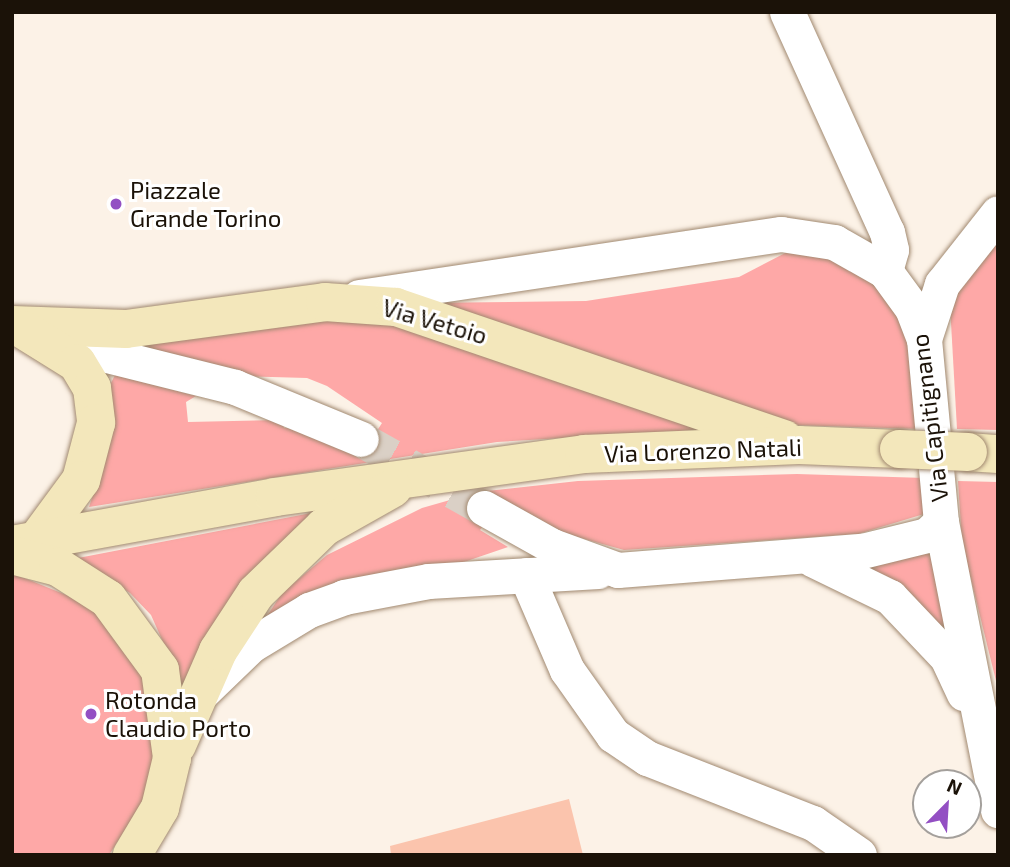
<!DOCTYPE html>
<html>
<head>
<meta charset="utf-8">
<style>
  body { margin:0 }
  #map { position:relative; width:1010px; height:867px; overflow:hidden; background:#fcf2e7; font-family:"Exo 2",sans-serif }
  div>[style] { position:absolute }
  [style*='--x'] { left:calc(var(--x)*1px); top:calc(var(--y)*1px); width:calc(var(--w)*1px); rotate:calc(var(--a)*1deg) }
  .green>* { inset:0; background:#fea8a7 }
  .building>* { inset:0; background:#fbc4ad }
  .street-tunnel>* { height:35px; margin-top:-17.5px; transform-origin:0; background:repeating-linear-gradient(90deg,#dad0c6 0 35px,transparent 0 53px) }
  .roads { filter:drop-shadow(0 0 2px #a18970) drop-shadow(0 0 2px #a18970) }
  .street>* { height:35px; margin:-17.5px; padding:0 17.5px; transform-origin:17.5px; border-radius:17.5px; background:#fff }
  .secondary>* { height:38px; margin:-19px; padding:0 19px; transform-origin:19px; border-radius:19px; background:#f3e7bb }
  .bridges { filter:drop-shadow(0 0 2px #a18970) drop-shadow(0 0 2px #a18970) }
  .secondary-bridge>* { height:38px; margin:-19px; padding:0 19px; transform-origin:19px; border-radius:19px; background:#f3e7bb }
  .dots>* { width:19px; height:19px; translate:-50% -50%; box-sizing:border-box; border:4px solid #fff; border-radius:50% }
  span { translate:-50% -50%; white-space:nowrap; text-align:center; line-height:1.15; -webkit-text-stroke:6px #fff; paint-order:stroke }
  .poi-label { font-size:24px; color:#1b1208 }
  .left { translate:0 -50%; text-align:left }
  .street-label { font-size:24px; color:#1b1208 }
  .frame { position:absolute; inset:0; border:14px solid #1b1208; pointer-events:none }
  .north { position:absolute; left:912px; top:769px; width:70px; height:70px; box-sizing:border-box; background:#fff; border:2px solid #a4a09c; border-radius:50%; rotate:24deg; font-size:19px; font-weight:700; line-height:28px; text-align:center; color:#1b1208 }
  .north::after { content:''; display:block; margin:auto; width:24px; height:32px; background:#934fc3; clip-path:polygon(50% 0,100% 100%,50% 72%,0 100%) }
</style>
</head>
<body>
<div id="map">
  <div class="green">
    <div style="clip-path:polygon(998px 234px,998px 430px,957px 429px,950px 305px,967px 271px)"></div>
    <div style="clip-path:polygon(789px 251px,843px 262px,878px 283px,910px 337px,919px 429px,792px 425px,418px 303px,586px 301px,739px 277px)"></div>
    <div style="clip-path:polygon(299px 316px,382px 318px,714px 429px,497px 442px,89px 507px,113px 434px,110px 385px,115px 375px,196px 396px,186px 402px,188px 422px,283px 420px,284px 428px,308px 429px,362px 454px,382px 423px,327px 386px,307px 378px,234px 376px,129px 346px)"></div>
    <div style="clip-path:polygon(797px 474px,925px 478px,924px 514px,858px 534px,624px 550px,552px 530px,502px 499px,480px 530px,508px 547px,256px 633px,282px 593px,327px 555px,422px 508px,478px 492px,578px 481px)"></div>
    <div style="clip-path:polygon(958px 481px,998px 482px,998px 689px,962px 543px)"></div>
    <div style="clip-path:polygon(327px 510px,187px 696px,151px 615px,130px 593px,78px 558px)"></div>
    <div style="clip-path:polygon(933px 552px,947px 632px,865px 565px)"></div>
    <div style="clip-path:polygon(12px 573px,86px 603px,134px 657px,148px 691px,154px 764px,145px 799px,109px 855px,12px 855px)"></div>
  </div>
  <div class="building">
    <div style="clip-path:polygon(569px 799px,583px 855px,391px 855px,390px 846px)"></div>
  </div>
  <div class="street-tunnel">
    <div style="--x:361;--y:439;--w:141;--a:29.3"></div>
  </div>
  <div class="roads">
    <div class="street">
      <div style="--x:787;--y:12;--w:242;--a:65.6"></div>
      <div style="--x:887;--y:232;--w:18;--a:77"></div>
      <div style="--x:891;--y:250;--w:22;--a:106"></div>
      <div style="--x:359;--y:297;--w:427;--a:-8.5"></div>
      <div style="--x:781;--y:234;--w:54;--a:8.6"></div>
      <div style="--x:834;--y:242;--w:59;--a:29.6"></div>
      <div style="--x:885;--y:271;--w:46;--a:53.9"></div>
      <div style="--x:912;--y:308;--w:33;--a:69"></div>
      <div style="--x:924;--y:339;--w:184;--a:84.7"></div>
      <div style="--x:941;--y:522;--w:294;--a:78.8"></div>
      <div style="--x:924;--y:339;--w:58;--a:-71.9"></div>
      <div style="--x:942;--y:284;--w:90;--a:-51.7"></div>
      <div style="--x:51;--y:341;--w:190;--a:14"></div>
      <div style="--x:235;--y:387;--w:136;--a:22.4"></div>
      <div style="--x:484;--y:508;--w:78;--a:29.2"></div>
      <div style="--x:552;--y:546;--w:70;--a:20"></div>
      <div style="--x:618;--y:570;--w:245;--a:-4.5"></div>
      <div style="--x:862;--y:551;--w:67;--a:-13.8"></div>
      <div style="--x:927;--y:535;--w:19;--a:-43"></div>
      <div style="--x:812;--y:559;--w:87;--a:26"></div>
      <div style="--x:890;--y:597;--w:83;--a:46.5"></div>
      <div style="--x:947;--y:657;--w:40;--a:65"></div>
      <div style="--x:526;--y:575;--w:103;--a:66.7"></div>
      <div style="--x:567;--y:670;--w:80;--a:54.7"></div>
      <div style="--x:613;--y:735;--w:41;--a:34.1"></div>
      <div style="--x:647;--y:758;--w:178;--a:21.4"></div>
      <div style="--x:813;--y:823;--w:56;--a:34.8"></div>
      <div style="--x:201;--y:693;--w:69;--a:-43.8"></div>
      <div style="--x:251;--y:645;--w:68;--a:-31.1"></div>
      <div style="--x:309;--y:610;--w:37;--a:-20"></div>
      <div style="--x:344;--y:597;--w:86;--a:-10.7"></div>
      <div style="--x:429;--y:581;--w:169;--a:-3.4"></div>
    </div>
    <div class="secondary">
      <div style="--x:12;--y:325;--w:114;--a:2"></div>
      <div style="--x:126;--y:329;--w:201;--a:-7.7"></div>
      <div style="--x:325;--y:302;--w:71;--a:4"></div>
      <div style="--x:396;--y:307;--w:410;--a:18.8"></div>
      <div style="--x:24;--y:330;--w:62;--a:31.9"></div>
      <div style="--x:77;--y:363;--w:29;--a:59"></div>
      <div style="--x:92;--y:388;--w:35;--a:83"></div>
      <div style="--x:96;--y:423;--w:59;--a:104.7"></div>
      <div style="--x:81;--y:480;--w:76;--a:126.4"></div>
      <div style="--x:968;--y:452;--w:30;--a:4"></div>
      <div style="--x:12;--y:545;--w:267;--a:-10.3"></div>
      <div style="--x:275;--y:497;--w:312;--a:-7.9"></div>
      <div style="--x:584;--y:454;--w:215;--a:-2.4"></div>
      <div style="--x:799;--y:445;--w:100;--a:2.3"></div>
      <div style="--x:12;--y:555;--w:48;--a:14.6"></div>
      <div style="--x:58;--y:567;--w:59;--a:32.6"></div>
      <div style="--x:108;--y:599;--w:88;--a:53.8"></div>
      <div style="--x:160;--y:670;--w:89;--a:82.2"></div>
      <div style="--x:172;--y:758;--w:51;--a:103.5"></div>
      <div style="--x:160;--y:808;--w:55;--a:120.8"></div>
      <div style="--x:177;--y:745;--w:103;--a:-66.4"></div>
      <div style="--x:218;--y:651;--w:69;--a:-56.8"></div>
      <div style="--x:256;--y:593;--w:95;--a:-44.1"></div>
      <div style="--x:324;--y:527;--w:79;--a:-29.5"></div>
    </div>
  </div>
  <div class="bridges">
    <div class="secondary-bridge">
      <div style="--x:899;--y:449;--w:69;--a:2.5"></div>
    </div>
  </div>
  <div class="dots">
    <div style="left:116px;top:204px;background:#934fc3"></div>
    <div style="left:91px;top:714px;background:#934fc3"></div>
  </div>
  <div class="poi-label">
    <span class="left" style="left:130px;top:204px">Piazzale<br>Grande Torino</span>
    <span class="left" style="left:105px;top:714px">Rotonda<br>Claudio Porto</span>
  </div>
  <div class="street-label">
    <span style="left:435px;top:321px;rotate:16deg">Via Vetoio</span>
    <span style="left:929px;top:418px;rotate:-97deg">Via Capitignano</span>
    <span style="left:703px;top:450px;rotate:-2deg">Via Lorenzo Natali</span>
  </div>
  <div class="frame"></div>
  <div class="north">N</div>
</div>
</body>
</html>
